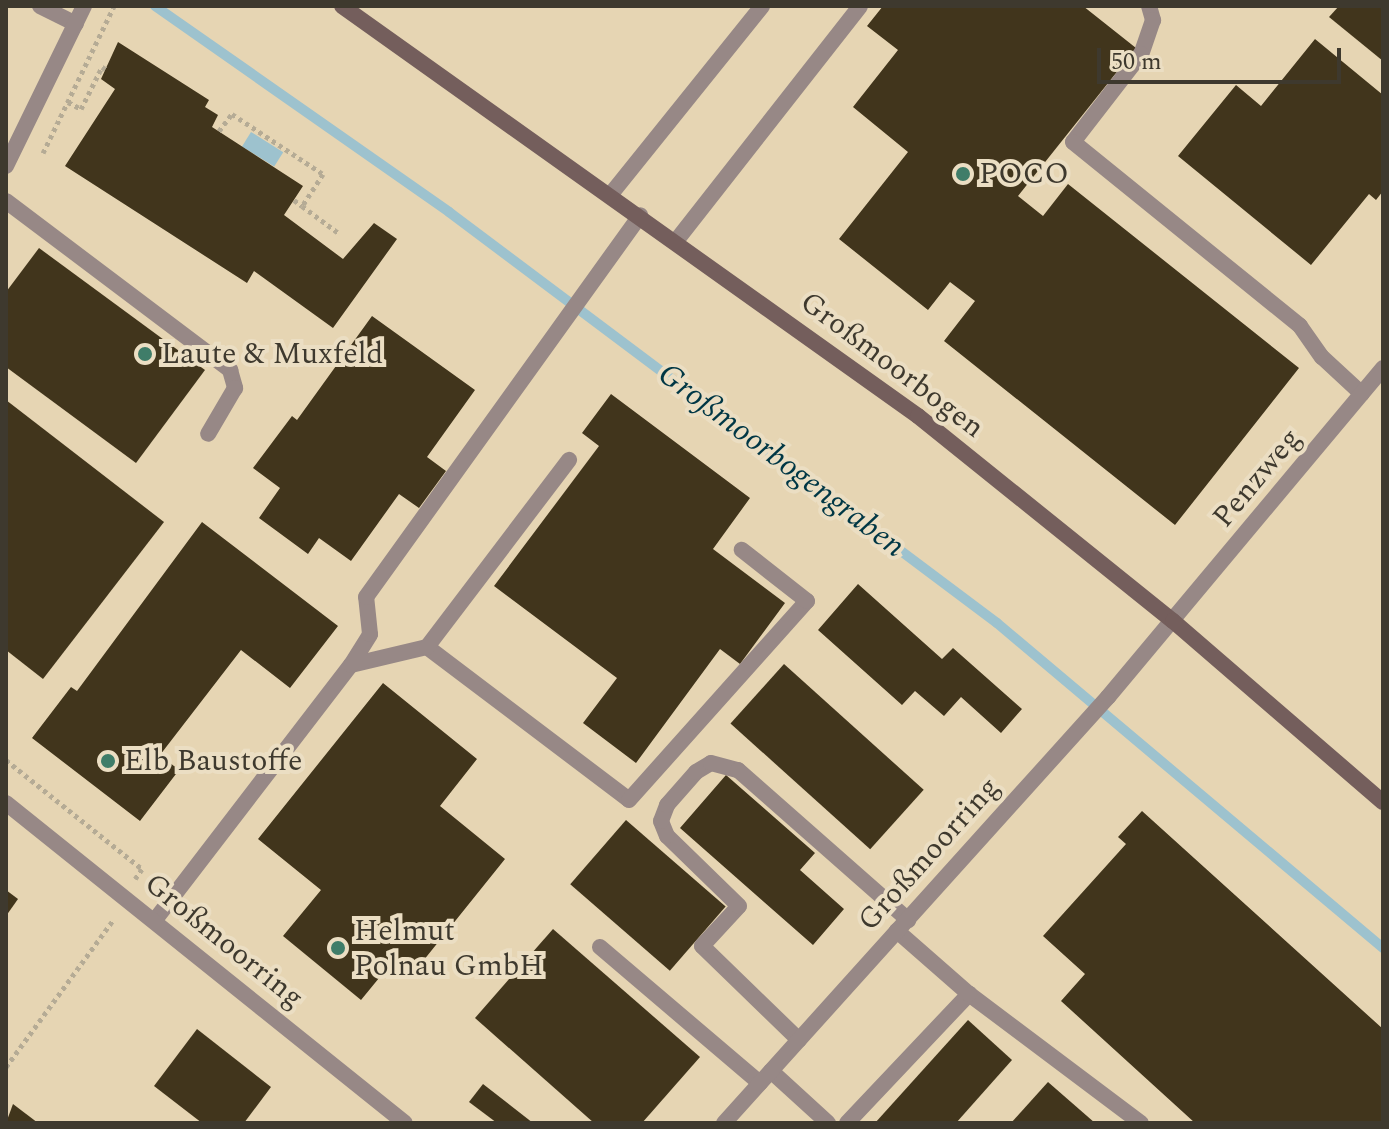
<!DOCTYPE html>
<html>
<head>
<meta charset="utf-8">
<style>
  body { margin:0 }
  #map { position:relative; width:1389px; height:1129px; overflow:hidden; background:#ebdec3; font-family:Spectral,serif }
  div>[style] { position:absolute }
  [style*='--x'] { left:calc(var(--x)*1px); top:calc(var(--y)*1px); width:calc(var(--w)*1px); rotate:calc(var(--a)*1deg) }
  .built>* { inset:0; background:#e6d5b3; transform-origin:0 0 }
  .water>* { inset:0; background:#9dc2ce; transform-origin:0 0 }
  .stream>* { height:10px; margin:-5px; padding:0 5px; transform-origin:5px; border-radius:5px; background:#9dc2ce }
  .building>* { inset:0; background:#41351c; transform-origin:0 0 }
  .path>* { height:5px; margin-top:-2.5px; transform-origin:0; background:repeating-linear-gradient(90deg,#b5ab95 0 4px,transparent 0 8px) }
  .lane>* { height:16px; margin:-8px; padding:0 8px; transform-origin:8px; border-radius:8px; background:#978886 }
  .street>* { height:16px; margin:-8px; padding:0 8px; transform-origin:8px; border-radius:8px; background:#978886 }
  .secondary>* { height:16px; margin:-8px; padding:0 8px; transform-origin:8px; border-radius:8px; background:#745e5c }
  .dots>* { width:22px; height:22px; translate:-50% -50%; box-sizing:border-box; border:4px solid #ebdec3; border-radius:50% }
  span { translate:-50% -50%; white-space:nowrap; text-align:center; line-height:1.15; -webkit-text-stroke:8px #ebdec3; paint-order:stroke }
  .poi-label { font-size:30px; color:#3e392e }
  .left { translate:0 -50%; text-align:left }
  .street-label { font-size:30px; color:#3e392e }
  .water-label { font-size:32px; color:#003745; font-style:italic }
  .frame { position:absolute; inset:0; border:8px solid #3e392e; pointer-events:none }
  .scale { position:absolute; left:1097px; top:48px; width:244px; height:36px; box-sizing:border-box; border:4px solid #3e392e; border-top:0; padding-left:10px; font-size:24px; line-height:28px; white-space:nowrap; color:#3e392e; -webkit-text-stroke:6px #ebdec3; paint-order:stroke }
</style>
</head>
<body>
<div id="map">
  <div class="built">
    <div style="left:6px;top:6px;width:1377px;height:1117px"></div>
  </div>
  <div class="water">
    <div style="left:251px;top:132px;width:38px;height:17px;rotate:32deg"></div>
  </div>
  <div class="stream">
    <div style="--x:155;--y:6;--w:359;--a:35"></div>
    <div style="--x:449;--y:212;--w:685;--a:36.87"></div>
    <div style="--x:997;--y:623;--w:505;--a:40.1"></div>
  </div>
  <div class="building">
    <div style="clip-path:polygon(883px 6px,1083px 6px,1136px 48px,1018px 196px,1043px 216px,1068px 184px,1299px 368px,1175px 525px,944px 341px,975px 301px,950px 282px,928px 310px,839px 239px,908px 152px,853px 107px,898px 50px,867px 26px)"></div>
    <div style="clip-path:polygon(1339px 6px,1383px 6px,1383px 61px,1329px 17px)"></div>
    <div style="clip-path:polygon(1315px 39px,1383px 95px,1383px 191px,1376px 200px,1369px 194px,1311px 265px,1178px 156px,1236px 85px,1261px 106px)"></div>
    <div style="clip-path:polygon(118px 42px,209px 100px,205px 107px,218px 115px,212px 127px,303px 186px,284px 215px,343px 259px,374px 223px,397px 239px,333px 328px,254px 271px,247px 283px,65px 166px,115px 89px,101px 79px)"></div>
    <div style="clip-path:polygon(39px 248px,205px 370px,136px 463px,6px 367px,6px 292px)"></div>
    <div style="clip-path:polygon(372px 316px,475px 390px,427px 457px,446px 471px,419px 508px,399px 494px,351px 561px,319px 538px,308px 554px,259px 518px,280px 488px,253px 468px,292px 416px,297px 420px)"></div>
    <div style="clip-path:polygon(611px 394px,750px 498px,713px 549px,785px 603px,740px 664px,720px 649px,636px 763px,583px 723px,617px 678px,494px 586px,599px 446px,582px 433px)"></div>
    <div style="clip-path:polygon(6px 400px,164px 522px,43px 679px,6px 650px)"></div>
    <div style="clip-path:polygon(202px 522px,338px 626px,290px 688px,241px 650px,160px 755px,179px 770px,140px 821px,32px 738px,71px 687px,77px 691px)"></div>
    <div style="clip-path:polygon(858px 584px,942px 659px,953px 648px,1022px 709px,1001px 733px,961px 697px,944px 716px,915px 691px,902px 705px,818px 630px)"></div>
    <div style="left:784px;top:664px;width:188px;height:80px;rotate:42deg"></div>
    <div style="clip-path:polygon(383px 683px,477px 759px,440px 806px,505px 859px,411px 976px,393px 961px,361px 1000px,283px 936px,321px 890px,258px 839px)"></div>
    <div style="clip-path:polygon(726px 775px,815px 853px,800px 870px,844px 909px,813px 945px,680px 828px)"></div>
    <div style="clip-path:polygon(1142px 811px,1383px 1029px,1383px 1123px,1195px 1123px,1061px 1001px,1085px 974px,1043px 936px,1126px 844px,1118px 837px)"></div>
    <div style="left:626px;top:820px;width:132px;height:85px;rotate:41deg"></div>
    <div style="clip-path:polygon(6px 890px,18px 899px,6px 916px)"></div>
    <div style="clip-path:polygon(553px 929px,700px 1057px,642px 1123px,594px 1123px,475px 1018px)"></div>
    <div style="clip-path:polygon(968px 1020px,1012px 1060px,956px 1123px,875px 1123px)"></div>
    <div style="clip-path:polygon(197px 1029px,271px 1087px,244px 1123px,202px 1123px,154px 1086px)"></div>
    <div style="clip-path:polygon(1048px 1082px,1095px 1123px,1011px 1123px)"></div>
    <div style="clip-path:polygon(483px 1084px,533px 1123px,497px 1123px,469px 1102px)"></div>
    <div style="clip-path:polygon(13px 1104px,38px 1123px,6px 1123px)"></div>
  </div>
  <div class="path">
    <div style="--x:68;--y:102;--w:15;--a:28"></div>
    <div style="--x:81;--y:109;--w:47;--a:-63.4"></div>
    <div style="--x:102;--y:67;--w:6;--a:31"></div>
    <div style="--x:219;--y:131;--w:21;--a:-53"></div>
    <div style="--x:232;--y:114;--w:109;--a:33.4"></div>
    <div style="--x:323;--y:174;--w:38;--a:123"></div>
    <div style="--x:302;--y:206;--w:47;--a:36.4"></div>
    <div style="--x:43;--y:153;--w:163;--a:-64.2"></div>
    <div style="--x:294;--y:200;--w:10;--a:37"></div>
    <div style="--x:6;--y:760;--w:174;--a:38.7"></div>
    <div style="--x:142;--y:869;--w:12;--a:125"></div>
    <div style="--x:6;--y:1067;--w:183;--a:-53.9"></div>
  </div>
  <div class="lane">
    <div style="--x:40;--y:6;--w:40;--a:26.6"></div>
    <div style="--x:1149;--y:6;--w:15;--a:74"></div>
    <div style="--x:1153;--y:20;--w:36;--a:109"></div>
    <div style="--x:1141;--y:54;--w:111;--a:127.7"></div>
    <div style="--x:1073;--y:142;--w:292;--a:39"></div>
    <div style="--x:1300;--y:326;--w:38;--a:55"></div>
    <div style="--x:1322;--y:357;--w:54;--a:42.8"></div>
    <div style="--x:611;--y:194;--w:241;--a:-51.2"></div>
    <div style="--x:6;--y:201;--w:281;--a:37"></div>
    <div style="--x:230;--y:370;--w:19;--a:74"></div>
    <div style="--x:235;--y:388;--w:53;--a:120.4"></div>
    <div style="--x:676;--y:241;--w:298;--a:-51.9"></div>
    <div style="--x:427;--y:647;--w:253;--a:37.1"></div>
    <div style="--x:629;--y:800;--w:267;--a:-48.2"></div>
    <div style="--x:807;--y:601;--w:83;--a:-141.9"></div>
    <div style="--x:351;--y:665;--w:78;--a:-13.3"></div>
    <div style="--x:427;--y:647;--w:235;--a:-52.8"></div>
    <div style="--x:155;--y:920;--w:322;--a:-52.5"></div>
    <div style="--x:351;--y:665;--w:36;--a:-58"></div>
    <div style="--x:370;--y:634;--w:37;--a:-96"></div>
    <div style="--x:366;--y:597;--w:470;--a:-54.3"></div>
    <div style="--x:600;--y:947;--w:210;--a:40.4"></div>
    <div style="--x:969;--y:994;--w:215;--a:36.9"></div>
    <div style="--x:799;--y:1040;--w:135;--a:-135.9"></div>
    <div style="--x:702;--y:946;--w:54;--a:-47.2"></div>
    <div style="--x:739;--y:906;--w:100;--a:-135.8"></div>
    <div style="--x:667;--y:836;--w:16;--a:-112"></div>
    <div style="--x:661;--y:821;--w:17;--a:-69"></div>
    <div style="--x:667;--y:805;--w:44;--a:-48.7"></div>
    <div style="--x:696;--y:772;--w:17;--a:-31"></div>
    <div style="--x:711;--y:763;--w:28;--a:15"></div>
    <div style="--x:738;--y:770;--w:227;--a:41.4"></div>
    <div style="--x:771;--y:1071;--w:77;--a:42.4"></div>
    <div style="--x:847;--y:1123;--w:178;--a:-46.6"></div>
    <div style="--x:969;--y:994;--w:96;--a:-138.8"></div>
  </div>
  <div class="street">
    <div style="--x:6;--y:166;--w:178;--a:-64"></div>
    <div style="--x:6;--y:803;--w:511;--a:38.73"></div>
    <div style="--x:724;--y:1123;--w:574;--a:-47.97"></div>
    <div style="--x:1108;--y:697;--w:429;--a:-50.1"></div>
  </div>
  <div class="secondary">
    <div style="--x:342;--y:6;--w:707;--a:35.44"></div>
    <div style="--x:918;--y:416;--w:327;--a:38.8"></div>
    <div style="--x:1173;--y:621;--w:277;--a:40.8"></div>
  </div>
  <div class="dots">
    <div style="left:963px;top:174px;background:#3f7d69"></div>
    <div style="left:145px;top:354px;background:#3f7d69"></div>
    <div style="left:108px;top:761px;background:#3f7d69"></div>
    <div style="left:338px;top:948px;background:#3f7d69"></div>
  </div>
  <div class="poi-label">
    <span class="left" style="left:979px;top:174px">POCO</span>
    <span class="left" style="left:161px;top:354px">Laute &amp; Muxfeld</span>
    <span class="left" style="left:124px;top:761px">Elb Baustoffe</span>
    <span class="left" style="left:354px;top:948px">Helmut<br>Polnau GmbH</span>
  </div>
  <div class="street-label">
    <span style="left:892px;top:365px;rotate:37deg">Großmoorbogen</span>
    <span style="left:1257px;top:478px;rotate:-50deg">Penzweg</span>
    <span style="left:929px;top:854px;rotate:-48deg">Großmoorring</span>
    <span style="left:224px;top:941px;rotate:39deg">Großmoorring</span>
  </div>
  <div class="water-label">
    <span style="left:781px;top:461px;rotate:37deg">Großmoorbogengraben</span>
  </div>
  <div class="frame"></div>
  <div class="scale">50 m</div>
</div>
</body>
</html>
